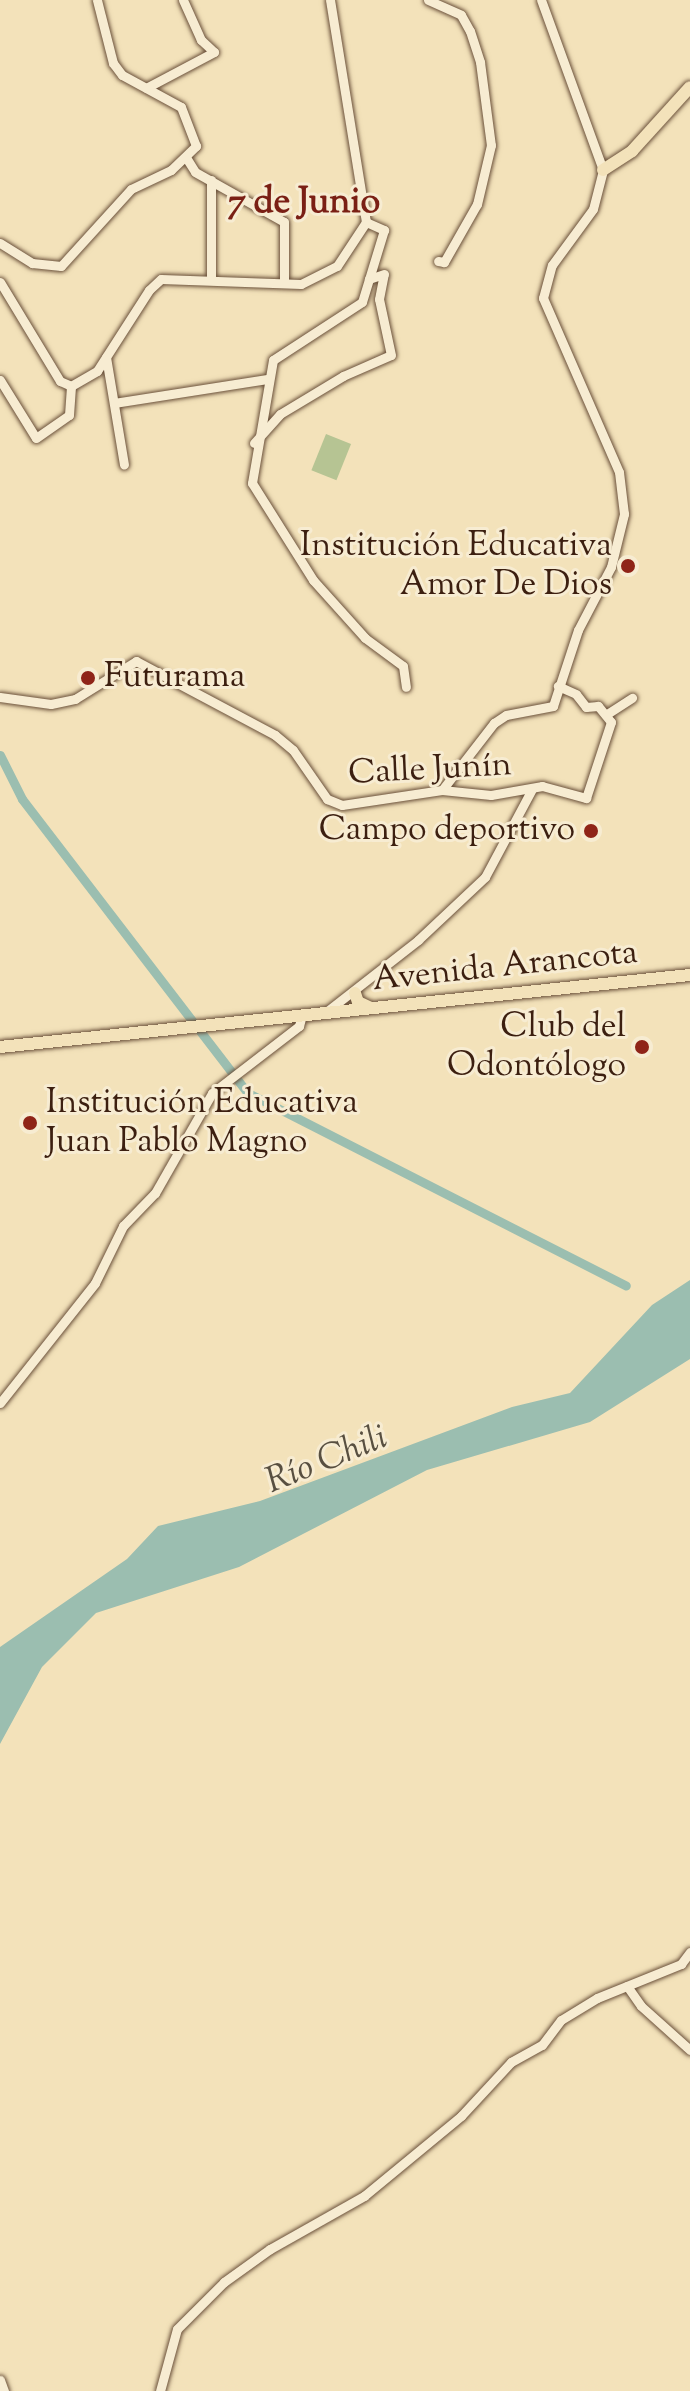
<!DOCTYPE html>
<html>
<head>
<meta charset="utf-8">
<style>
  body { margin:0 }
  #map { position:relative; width:690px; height:2391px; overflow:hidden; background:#f3e2ba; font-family:"Sorts Mill Goudy",serif }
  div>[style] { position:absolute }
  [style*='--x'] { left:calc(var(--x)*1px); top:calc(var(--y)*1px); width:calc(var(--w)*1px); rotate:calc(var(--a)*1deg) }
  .green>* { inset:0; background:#b6c493; transform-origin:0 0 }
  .water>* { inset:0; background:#9bbeb0 }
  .canal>* { height:9px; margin:-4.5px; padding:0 4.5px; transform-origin:4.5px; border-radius:4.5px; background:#9bbeb0 }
  .roads { filter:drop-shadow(0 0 2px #6a503a) drop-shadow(0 0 2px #6a503a) }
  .minor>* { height:9px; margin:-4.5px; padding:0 4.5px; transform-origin:4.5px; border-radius:4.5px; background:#f7ecd2 }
  .major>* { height:12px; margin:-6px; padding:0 6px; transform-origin:6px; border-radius:6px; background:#f3e2ba }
  .dots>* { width:22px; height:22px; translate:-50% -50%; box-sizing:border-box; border:4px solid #f7ecd2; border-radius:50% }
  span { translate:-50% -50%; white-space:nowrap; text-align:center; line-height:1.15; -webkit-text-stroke:6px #f7ecd2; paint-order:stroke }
  .poi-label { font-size:34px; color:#3c1f10 }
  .right { translate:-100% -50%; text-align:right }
  .left { translate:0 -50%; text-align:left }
  .street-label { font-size:34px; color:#3c1f10 }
  .neighbourhood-label { font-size:36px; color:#7a1f14; font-weight:700 }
  .water-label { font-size:36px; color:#584f40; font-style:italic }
</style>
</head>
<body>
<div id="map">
  <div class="green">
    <div style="left:326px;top:434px;width:27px;height:39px;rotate:22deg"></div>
  </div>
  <div class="water">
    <div style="clip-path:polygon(690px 1280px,690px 1359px,590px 1422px,427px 1470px,239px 1567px,96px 1613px,42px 1667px,0 1744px,0 1647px,127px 1559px,158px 1526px,260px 1501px,512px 1407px,570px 1393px,652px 1305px)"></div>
  </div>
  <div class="canal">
    <div style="--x:0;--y:755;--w:49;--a:63.4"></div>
    <div style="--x:22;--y:799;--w:371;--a:52.5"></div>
    <div style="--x:248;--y:1093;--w:424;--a:27"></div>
  </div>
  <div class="roads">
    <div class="minor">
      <div style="--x:428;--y:0;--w:36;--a:24"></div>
      <div style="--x:461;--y:15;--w:18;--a:61"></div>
      <div style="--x:470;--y:31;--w:33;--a:72"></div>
      <div style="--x:480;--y:62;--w:84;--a:82.5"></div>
      <div style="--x:491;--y:145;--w:61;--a:103.3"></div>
      <div style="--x:477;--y:204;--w:67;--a:119.6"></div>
      <div style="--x:444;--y:262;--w:6;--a:-171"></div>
      <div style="--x:146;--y:88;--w:77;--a:-27.9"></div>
      <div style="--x:214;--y:52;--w:18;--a:-137"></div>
      <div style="--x:201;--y:40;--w:44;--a:-114.2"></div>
      <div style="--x:187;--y:159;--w:15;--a:58"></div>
      <div style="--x:195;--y:172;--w:102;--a:29.3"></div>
      <div style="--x:284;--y:222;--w:61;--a:90"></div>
      <div style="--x:211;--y:180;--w:100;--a:90"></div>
      <div style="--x:366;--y:222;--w:20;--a:24"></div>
      <div style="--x:384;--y:230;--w:75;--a:107"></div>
      <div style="--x:362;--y:302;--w:106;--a:146.9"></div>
      <div style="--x:273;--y:360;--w:125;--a:99.7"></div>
      <div style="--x:252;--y:483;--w:115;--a:57.8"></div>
      <div style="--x:313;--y:580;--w:78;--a:48.1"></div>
      <div style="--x:365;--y:638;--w:47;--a:36.4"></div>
      <div style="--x:403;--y:666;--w:21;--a:82"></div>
      <div style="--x:0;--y:243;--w:38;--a:32"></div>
      <div style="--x:32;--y:263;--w:29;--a:6"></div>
      <div style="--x:61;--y:266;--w:104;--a:-47.7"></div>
      <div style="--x:131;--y:189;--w:44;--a:-25.4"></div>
      <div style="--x:171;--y:170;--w:35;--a:-44"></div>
      <div style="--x:196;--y:146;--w:42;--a:-111"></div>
      <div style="--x:181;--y:107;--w:67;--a:-151.5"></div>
      <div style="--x:122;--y:75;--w:15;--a:-127"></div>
      <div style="--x:113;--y:63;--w:65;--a:-104.3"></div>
      <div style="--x:0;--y:282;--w:116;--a:58.8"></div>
      <div style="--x:60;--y:381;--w:12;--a:24"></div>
      <div style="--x:71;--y:386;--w:30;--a:-30"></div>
      <div style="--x:97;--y:371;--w:96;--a:-57.3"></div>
      <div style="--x:149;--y:290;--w:16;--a:-43"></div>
      <div style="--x:161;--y:279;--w:140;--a:2"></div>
      <div style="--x:301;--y:284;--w:40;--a:-26.6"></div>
      <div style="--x:337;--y:266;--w:53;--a:-56.6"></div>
      <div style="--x:366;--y:222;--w:225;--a:-99.2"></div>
      <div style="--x:106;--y:357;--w:109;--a:80.5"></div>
      <div style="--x:0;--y:380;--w:68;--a:58.2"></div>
      <div style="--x:36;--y:438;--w:40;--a:-34.9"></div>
      <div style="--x:69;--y:415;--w:29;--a:-86"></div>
      <div style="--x:114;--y:403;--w:155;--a:-8.9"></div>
      <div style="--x:254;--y:443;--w:39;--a:-48"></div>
      <div style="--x:280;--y:414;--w:74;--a:-31.1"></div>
      <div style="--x:343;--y:376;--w:52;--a:-23.6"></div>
      <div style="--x:391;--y:355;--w:57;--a:-102.1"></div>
      <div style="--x:379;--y:299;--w:25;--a:-79"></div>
      <div style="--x:384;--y:274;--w:16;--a:162"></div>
      <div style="--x:0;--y:697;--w:51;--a:7.8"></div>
      <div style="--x:51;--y:704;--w:25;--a:-12"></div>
      <div style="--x:75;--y:699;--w:72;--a:-31.9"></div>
      <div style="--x:136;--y:661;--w:157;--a:28"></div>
      <div style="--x:275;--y:735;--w:23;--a:40"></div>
      <div style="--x:293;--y:750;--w:60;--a:55.2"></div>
      <div style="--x:327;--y:799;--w:16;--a:22"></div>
      <div style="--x:342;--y:805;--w:101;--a:-8.5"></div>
      <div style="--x:442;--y:790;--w:49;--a:5.8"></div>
      <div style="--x:491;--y:795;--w:52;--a:-10"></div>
      <div style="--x:542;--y:786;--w:46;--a:15.3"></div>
      <div style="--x:586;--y:798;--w:80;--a:-71.8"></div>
      <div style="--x:611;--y:722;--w:21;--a:-129"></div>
      <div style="--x:598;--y:706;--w:12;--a:175"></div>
      <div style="--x:586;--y:707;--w:16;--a:-128"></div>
      <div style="--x:576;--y:694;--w:20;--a:-156"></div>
      <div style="--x:607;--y:714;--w:30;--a:-33"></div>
      <div style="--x:442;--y:790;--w:85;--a:-52.2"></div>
      <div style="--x:494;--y:723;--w:14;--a:-34"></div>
      <div style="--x:506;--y:715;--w:48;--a:-10.8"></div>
      <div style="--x:553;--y:706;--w:80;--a:-71.8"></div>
      <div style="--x:578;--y:630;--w:71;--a:-62.4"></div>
      <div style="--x:611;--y:567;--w:55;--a:-76.2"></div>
      <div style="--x:624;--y:514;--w:42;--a:-96.8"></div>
      <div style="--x:619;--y:472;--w:190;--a:-113.6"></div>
      <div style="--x:543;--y:298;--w:34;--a:-75"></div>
      <div style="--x:552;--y:265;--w:69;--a:-53.8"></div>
      <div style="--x:593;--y:209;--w:40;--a:-75.6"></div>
      <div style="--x:603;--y:170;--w:181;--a:-110"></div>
      <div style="--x:326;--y:1012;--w:117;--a:-38"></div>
      <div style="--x:418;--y:940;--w:92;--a:-43.2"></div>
      <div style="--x:485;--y:877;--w:100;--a:-61.9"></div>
      <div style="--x:0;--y:1403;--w:153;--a:-51.6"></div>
      <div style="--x:95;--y:1283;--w:64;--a:-63.8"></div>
      <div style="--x:123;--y:1226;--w:46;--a:-45.9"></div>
      <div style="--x:155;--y:1193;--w:115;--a:-60.3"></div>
      <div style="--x:212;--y:1093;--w:110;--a:-37.6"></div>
      <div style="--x:299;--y:1026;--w:11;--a:-75"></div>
      <div style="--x:627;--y:1986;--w:24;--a:55"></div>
      <div style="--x:641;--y:2006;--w:66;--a:41.9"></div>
      <div style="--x:0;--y:2380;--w:12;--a:70"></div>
      <div style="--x:160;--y:2391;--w:64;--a:-74.7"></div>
      <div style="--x:177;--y:2329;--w:66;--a:-45"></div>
      <div style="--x:224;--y:2282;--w:57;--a:-35.7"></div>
      <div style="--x:270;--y:2249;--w:108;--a:-29.4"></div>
      <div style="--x:364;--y:2196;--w:126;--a:-39.5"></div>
      <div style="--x:461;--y:2116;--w:74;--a:-47.2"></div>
      <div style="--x:511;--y:2062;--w:35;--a:-29"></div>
      <div style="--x:542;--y:2045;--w:31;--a:-53"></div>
      <div style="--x:561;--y:2020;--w:42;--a:-31.4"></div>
      <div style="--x:597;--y:1998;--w:91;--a:-22"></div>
      <div style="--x:681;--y:1964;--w:15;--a:-53"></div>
    </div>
    <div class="major">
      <div style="--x:603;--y:170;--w:35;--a:-33"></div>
      <div style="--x:632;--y:151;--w:86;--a:-47.8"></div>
      <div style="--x:355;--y:993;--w:9;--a:72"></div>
      <div style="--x:358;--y:1002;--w:14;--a:25"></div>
      <div style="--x:0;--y:1047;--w:694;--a:-5.96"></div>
    </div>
  </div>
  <div class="dots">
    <div style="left:628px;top:566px;background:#8f2418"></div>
    <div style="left:88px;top:678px;background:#8f2418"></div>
    <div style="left:591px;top:831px;background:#8f2418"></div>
    <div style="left:642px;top:1047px;background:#8f2418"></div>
    <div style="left:30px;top:1123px;background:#8f2418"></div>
  </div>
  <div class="poi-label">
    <span class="right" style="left:612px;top:566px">Institución Educativa<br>Amor De Dios</span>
    <span class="left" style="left:104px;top:678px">Futurama</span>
    <span class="right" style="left:575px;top:831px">Campo deportivo</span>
    <span class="right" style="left:626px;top:1047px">Club del<br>Odontólogo</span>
    <span class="left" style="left:46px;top:1123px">Institución Educativa<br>Juan Pablo Magno</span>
  </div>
  <div class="street-label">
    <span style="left:430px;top:770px;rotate:-3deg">Calle Junín</span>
    <span style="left:505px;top:967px;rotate:-6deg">Avenida Arancota</span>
  </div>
  <div class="neighbourhood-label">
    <span style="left:304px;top:204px">7 de Junio</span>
  </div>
  <div class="water-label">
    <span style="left:327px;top:1461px;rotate:-22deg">Río Chili</span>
  </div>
</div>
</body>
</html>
